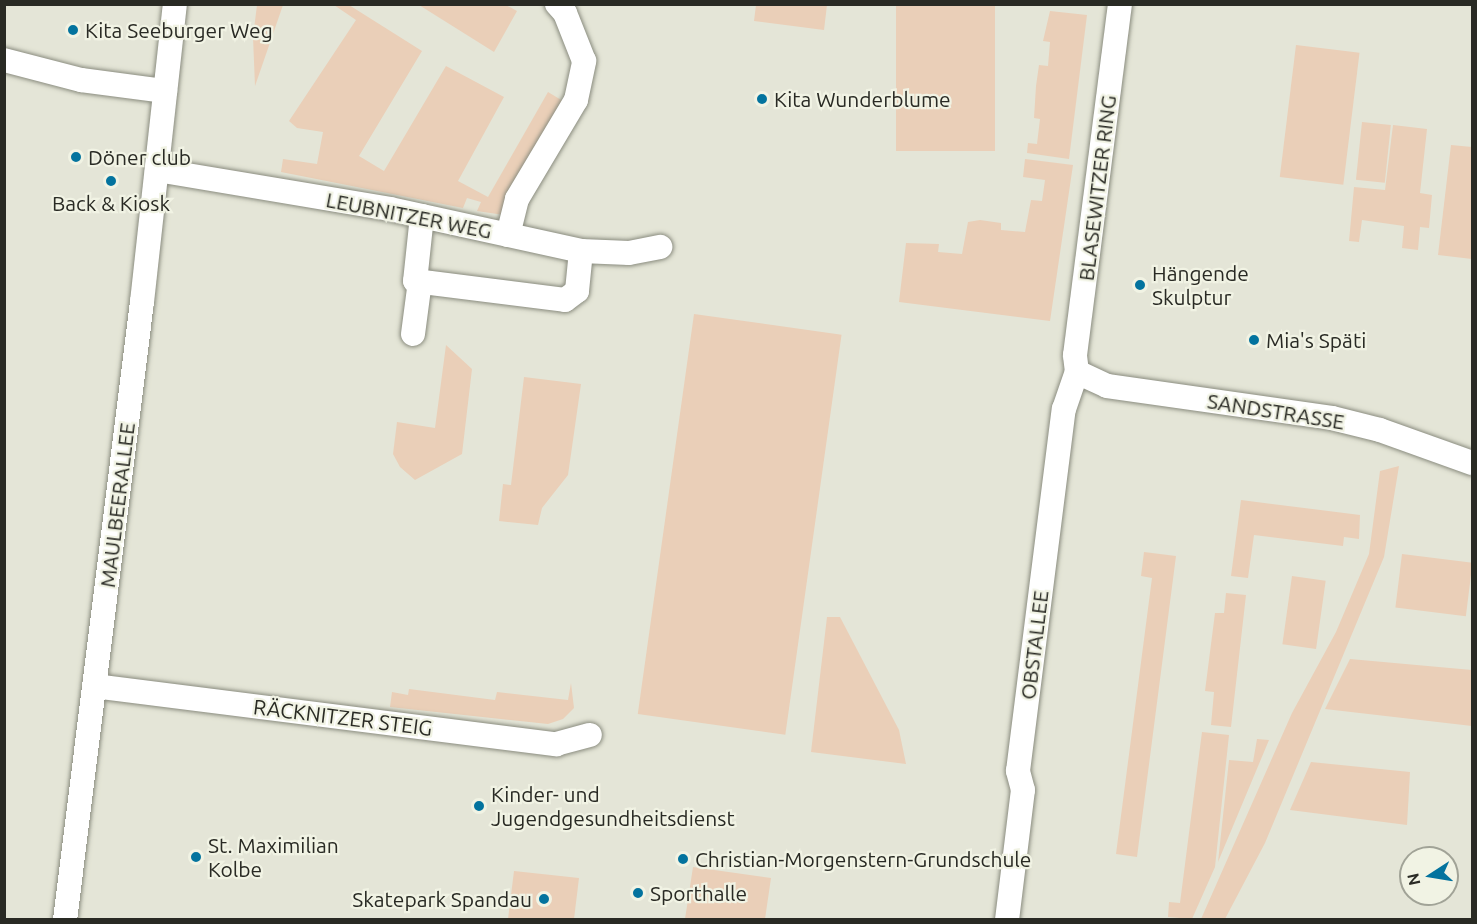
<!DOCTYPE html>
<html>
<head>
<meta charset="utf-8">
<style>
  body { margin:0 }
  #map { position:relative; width:1477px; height:924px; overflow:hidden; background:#e4e5d7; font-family:Ubuntu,sans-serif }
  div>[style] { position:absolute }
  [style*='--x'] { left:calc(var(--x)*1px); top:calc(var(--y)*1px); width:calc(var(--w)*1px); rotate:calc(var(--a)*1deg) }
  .green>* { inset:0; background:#eacfb8; transform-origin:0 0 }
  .roads { filter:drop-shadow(0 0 2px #8a8c7f) drop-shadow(0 0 2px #8a8c7f) }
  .minor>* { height:24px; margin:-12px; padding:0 12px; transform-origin:12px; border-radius:12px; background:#fff }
  .dots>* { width:16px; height:16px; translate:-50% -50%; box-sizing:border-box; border:3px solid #f1f3e4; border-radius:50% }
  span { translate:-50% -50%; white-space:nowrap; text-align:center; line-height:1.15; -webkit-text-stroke:4.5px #f1f3e4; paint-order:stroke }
  .poi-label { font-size:21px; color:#292a24 }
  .left { translate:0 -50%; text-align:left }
  .right { translate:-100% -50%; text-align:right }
  .street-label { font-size:21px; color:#292a24 }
  .frame { position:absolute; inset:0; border:6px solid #292a24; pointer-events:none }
  .north { position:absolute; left:1399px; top:846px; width:60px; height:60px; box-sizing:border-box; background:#f1f3e4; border:2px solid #a1a397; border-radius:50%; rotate:258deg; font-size:16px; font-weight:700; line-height:24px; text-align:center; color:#292a24 }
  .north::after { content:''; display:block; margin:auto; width:21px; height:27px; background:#03739e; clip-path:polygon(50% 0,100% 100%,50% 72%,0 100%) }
</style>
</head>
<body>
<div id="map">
  <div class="green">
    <div style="clip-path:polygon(257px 5px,283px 5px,255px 86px,253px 37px)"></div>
    <div style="clip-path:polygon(334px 5px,349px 5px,422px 51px,359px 156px,384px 171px,446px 66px,504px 97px,458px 181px,488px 197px,548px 92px,563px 101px,504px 215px,477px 211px,481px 202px,467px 198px,463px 208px,281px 172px,283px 159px,317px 164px,323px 132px,297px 128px,289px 121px,356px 20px)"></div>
    <div style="clip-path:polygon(419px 5px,506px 5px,517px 11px,494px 52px)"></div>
    <div style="clip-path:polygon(756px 5px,827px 5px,824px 30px,754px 21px)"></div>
    <div style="left:896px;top:5px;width:99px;height:146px"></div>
    <div style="clip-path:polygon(1050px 11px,1087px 15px,1069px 159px,1027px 153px,1028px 143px,1037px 144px,1040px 119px,1034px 118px,1036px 86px,1039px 65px,1048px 66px,1050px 42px,1043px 41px)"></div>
    <div style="left:1296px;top:45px;width:64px;height:133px;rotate:7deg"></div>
    <div style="left:1362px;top:122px;width:29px;height:58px;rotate:6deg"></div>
    <div style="clip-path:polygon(1393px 125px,1427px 129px,1420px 193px,1432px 195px,1429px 228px,1420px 227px,1418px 250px,1402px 248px,1404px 226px,1362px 220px,1359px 242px,1349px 241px,1354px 187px,1385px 190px)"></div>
    <div style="clip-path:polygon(1451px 145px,1472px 147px,1472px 259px,1438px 255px)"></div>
    <div style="clip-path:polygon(1025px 159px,1073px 165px,1050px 321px,899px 302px,906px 243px,939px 244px,938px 252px,962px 254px,968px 222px,980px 220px,1001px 223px,1001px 230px,1025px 232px,1031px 200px,1042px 201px,1045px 180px,1023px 177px)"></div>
    <div style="left:694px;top:314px;width:149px;height:404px;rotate:8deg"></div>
    <div style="clip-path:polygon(446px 345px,472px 369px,462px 454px,415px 480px,400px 467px,393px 454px,397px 422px,435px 428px)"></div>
    <div style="clip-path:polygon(524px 377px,581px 384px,568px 475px,542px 508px,538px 525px,499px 521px,503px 484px,511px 485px)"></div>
    <div style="clip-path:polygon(1399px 466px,1384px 557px,1265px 843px,1225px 919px,1201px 919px,1292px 713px,1336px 632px,1369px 554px,1380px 471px)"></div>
    <div style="clip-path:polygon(1241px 500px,1360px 515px,1359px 539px,1344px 537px,1343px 546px,1254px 535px,1248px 578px,1231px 576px)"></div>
    <div style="clip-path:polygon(1144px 552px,1176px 556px,1137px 857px,1116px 854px,1152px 578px,1141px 576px)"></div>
    <div style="left:1402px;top:554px;width:71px;height:54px;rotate:7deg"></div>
    <div style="left:1292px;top:576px;width:34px;height:69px;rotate:8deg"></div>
    <div style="clip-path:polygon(1226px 593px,1246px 595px,1231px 727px,1211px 725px,1214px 692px,1205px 691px,1215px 613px,1224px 613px)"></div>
    <div style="clip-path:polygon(827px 617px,840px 617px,899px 730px,906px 764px,811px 752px)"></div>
    <div style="clip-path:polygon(1350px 659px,1472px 670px,1472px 726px,1325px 709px)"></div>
    <div style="clip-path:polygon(571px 683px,574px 708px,563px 719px,548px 724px,390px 707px,392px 692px,408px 695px,409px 689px,495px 700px,497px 692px,568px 700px)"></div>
    <div style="clip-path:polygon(1202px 732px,1229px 735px,1215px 867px,1192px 919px,1168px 917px,1169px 902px,1180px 903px)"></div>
    <div style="clip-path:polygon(1257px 739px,1269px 740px,1218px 862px,1229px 760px,1253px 762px)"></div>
    <div style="clip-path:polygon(1311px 762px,1410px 772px,1407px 825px,1290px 810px)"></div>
    <div style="clip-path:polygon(693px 867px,771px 878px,765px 919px,685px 919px)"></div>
    <div style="clip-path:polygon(514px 871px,579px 878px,574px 919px,508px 919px)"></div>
  </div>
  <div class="roads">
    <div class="minor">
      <div style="--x:4;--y:60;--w:80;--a:14.6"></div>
      <div style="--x:81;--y:80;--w:85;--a:7.5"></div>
      <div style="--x:157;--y:170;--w:236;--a:9.5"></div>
      <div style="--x:390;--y:209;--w:196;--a:12.4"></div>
      <div style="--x:581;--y:251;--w:48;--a:2.4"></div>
      <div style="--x:629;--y:253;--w:32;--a:-11"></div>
      <div style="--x:422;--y:216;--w:65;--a:96.1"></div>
      <div style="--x:415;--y:281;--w:151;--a:7.2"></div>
      <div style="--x:565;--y:300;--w:15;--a:-37"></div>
      <div style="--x:577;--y:291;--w:40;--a:-84.3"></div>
      <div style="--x:508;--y:235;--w:37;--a:-76"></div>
      <div style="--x:517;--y:199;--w:115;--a:-59.2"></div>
      <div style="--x:576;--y:100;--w:40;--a:-78"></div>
      <div style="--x:584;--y:61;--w:52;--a:-111.6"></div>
      <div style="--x:565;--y:13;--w:12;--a:-132"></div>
      <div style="--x:413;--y:334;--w:53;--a:-82.5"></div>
      <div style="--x:1077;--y:372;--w:33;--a:25"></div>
      <div style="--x:1107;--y:386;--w:227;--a:8.1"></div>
      <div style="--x:1332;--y:418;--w:49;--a:14"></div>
      <div style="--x:1380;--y:430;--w:98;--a:19.7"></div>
      <div style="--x:94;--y:686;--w:466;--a:7.2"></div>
      <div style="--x:556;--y:744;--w:35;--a:-15"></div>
      <div style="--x:65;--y:920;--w:623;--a:-82.9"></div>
      <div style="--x:142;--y:302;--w:300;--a:-83.7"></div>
      <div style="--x:1007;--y:920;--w:131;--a:-83"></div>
      <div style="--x:1023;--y:790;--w:20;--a:-105"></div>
      <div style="--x:1018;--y:771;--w:365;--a:-82.8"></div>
      <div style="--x:1064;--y:409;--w:39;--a:-71"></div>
      <div style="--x:1077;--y:372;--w:17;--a:-97"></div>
      <div style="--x:1075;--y:355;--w:354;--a:-82.7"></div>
    </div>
  </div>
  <div class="dots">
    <div style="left:73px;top:30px;background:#03739e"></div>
    <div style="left:762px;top:99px;background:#03739e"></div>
    <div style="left:76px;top:157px;background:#03739e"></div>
    <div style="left:111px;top:181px;background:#03739e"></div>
    <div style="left:1140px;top:285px;background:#03739e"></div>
    <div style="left:1254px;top:340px;background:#03739e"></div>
    <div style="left:479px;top:806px;background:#03739e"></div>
    <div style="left:196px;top:857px;background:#03739e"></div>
    <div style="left:683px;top:859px;background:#03739e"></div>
    <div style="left:638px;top:893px;background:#03739e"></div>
    <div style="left:544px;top:899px;background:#03739e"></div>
  </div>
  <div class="poi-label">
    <span class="left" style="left:85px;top:30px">Kita Seeburger Weg</span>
    <span class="left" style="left:774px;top:99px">Kita Wunderblume</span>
    <span class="left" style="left:88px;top:157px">Döner club</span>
    <span style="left:111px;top:203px">Back &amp; Kiosk</span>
    <span class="left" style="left:1152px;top:285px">Hängende<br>Skulptur</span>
    <span class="left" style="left:1266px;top:340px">Mia's Späti</span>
    <span class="left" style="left:491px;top:806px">Kinder- und<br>Jugendgesundheitsdienst</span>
    <span class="left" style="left:208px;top:857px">St. Maximilian<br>Kolbe</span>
    <span class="left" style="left:695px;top:859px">Christian-Morgenstern-Grundschule</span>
    <span class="left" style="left:650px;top:893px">Sporthalle</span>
    <span class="right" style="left:532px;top:899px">Skatepark Spandau</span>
  </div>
  <div class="street-label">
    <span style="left:1097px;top:188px;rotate:-83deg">BLASEWITZER RING</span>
    <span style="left:409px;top:215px;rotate:11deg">LEUBNITZER WEG</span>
    <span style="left:1276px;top:411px;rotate:9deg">SANDSTRASSE</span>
    <span style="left:117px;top:505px;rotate:-83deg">MAULBEERALLEE</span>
    <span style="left:1034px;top:645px;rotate:-83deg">OBSTALLEE</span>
    <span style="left:343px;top:717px;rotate:7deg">RÄCKNITZER STEIG</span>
  </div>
  <div class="frame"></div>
  <div class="north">N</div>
</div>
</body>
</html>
